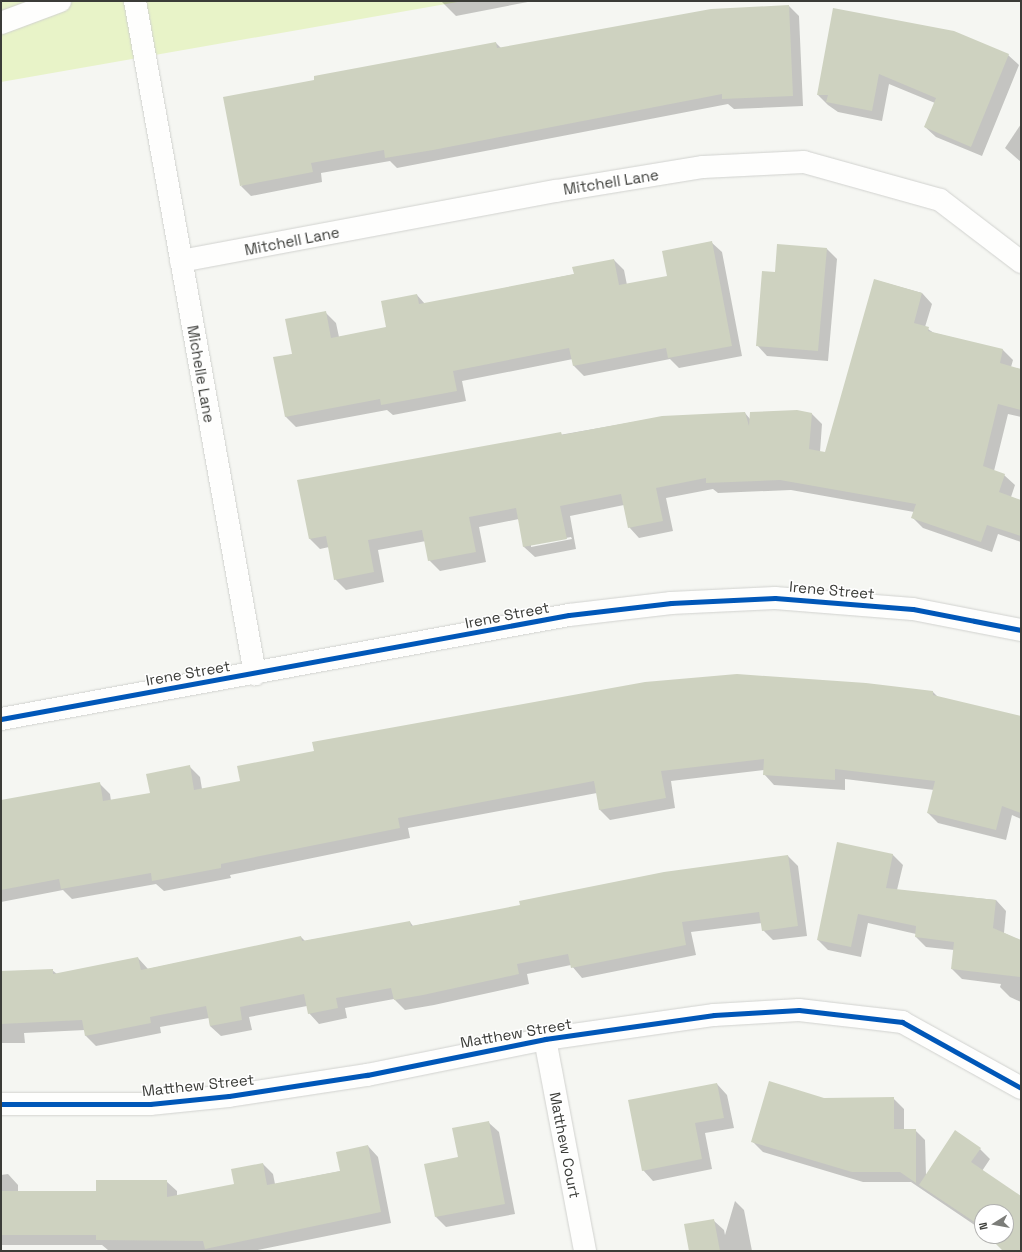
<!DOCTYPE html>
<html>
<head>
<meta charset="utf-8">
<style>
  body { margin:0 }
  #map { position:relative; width:1022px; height:1252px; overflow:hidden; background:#f5f6f2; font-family:"Space Grotesk",sans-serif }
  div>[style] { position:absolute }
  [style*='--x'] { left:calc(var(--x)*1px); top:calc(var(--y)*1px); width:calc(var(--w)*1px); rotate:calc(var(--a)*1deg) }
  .green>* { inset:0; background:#e8f3c8 }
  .shadow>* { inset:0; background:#0003 }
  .building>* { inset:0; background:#ced2c0 }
  .roads { filter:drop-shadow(0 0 1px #d1d2cf) drop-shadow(0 0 1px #d1d2cf) }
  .minor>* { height:22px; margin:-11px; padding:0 11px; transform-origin:11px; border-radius:11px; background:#fefefd }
  .cycleway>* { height:5px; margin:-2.5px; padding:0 2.5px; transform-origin:2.5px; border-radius:2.5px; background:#0057b8 }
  span { translate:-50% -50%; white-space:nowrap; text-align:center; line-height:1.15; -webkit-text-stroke:3px #fff; paint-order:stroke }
  .street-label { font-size:15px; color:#3b3c38 }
  .frame { position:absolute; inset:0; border:2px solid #3b3c38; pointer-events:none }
  .north { position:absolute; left:974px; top:1204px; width:40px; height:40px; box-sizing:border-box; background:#fff; border:1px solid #b1b1af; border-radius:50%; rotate:259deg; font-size:11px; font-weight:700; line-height:16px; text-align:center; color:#3b3c38 }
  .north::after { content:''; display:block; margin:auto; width:14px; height:18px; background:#7c7d79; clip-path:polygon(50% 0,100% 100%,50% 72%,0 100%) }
</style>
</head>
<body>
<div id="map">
  <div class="green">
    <div style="clip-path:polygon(1px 1px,463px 1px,1px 82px)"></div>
  </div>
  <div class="shadow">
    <div style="clip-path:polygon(441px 1px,533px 1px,456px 16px)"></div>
    <div style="clip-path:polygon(789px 6px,799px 16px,803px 106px,734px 109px,728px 104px,397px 168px,390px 161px,321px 173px,322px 182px,251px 196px,241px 186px,496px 43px,501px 48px)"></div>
    <div style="clip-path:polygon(834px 10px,1008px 55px,1019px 65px,982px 156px,936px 137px,925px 127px,935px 103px,889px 84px,882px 121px,838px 112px,828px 105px,818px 95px)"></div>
    <div style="clip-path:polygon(1021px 124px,1021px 162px,1005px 148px)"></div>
    <div style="clip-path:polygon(711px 242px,722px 252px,742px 356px,679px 368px,670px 359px,584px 376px,574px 366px,573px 359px,462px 381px,466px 401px,393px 415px,387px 410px,296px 427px,286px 417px,275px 358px,293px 354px,325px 312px,336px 323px,339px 337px,387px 328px,417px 295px,425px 304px,575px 274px,614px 260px,624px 270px,627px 285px,668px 277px)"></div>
    <div style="clip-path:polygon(827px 249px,837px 259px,828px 361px,767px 356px,757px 345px,775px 274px)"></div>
    <div style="clip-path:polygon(evenodd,875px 280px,922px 293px,932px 304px,925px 327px,934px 333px,1003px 350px,1013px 360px,1011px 367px,1021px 370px,1021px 417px,1008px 414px,994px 471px,1004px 475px,1015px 485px,1011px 497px,1021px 501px,1021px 542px,998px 534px,992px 552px,923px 528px,912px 517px,914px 512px,791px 490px,718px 493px,713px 489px,666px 498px,673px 531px,639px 538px,629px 527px,624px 505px,570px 516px,576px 549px,535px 557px,524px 547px,519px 519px,479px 527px,486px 562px,440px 571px,429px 560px,426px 541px,378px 550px,384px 582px,346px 590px,335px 579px,329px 547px,320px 549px,310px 539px,298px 481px,662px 417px,745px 413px,750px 419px,797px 411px,812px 414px,822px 424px,820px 452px,826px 453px,875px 280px,571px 537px,572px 539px,531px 547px,531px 545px,571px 537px)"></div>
    <div style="clip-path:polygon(933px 692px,938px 697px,1021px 718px,1021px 819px,1012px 815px,1006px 840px,938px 823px,928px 813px,934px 790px,845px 779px,845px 790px,774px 785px,764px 774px,764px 770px,671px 781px,675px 808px,610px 820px,600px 810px,597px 793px,408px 828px,410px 838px,230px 875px,231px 878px,164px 891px,156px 884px,72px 899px,63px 890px,1px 902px,1px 801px,99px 783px,110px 794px,111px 801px,151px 794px,189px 766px,200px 777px,202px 789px)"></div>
    <div style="clip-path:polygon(892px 854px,903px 865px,897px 890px,996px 900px,1006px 911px,1004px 933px,1021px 941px,1021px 1002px,1010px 997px,1000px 987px,1001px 984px,962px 979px,952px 969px,954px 950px,926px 947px,916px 937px,916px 934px,868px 923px,861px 957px,828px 950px,818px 940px)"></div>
    <div style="clip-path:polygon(788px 856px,798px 866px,807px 936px,773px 940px,763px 930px,762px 923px,691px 932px,696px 955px,582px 978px,571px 965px,527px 974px,529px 984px,434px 1005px,405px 1010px,394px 999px,345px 1008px,347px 1018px,319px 1024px,309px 1013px,307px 1006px,249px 1017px,252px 1030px,221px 1036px,210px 1026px,209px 1018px,160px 1027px,161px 1033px,96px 1046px,86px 1036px,85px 1030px,24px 1033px,25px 1043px,1px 1043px,1px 972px,52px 970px,57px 974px,138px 958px,148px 969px,301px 937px,305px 941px,410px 922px,413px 926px)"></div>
    <div style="clip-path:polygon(717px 1084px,727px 1095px,734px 1128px,705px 1133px,712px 1169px,653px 1181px,643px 1170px)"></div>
    <div style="clip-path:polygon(893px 1098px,904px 1109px,904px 1130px,915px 1130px,925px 1140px,926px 1175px,980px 1149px,990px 1159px,982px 1171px,1021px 1197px,1021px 1251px,1004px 1251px,990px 1237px,1006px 1236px,1006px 1212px,982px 1212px,982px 1230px,911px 1182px,863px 1182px,763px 1152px,752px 1141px,824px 1099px)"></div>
    <div style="clip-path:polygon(488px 1122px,499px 1132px,515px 1214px,446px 1227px,436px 1217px,459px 1158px)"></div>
    <div style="clip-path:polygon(368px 1146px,378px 1157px,391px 1223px,253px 1251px,108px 1250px,102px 1245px,1px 1245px,1px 1175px,8px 1174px,18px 1185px,18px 1192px,97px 1192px,166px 1181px,177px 1191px,177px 1196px,235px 1185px,263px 1164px,273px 1174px,275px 1184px,341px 1171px)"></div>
    <div style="clip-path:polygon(735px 1201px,744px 1210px,752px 1251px,690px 1251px,713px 1220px,724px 1230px,725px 1235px)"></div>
  </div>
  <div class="building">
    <div style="clip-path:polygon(789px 5px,793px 96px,722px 99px,722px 94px,433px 150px,385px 158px,384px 150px,311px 163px,313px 172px,240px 186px,223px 97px,314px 80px,314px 76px,496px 42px,497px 48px,711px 9px)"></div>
    <div style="clip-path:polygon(833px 8px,954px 31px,1009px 54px,971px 147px,924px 127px,936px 98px,879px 74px,872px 111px,826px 102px,828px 95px,817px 95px)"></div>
    <div style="clip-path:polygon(712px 241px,732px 346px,668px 358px,666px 348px,573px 366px,569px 348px,453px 371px,457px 391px,381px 405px,380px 399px,285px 417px,273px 357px,292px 354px,285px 319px,326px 311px,331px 338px,386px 327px,381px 301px,417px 294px,419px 304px,574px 274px,572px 267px,614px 259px,619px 285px,667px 276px,662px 251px)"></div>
    <div style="clip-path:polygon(777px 244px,827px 248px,818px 351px,756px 346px,762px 271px,775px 272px)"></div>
    <div style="clip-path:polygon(874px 279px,922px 293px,914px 323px,929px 327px,928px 331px,1003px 349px,1000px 363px,1021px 369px,1021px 410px,998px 404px,983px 466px,1005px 474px,999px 492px,1021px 500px,1021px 536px,987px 525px,981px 542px,911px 518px,916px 504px,780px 480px,706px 483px,706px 478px,656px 488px,663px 521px,628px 528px,621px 494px,560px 506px,567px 539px,523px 547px,516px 508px,469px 517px,476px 552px,428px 561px,422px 530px,368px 540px,374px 572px,334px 580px,326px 536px,309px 539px,297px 480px,561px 432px,562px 435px,662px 416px,745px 412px,749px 426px,750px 412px,797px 410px,812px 413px,809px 449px,825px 452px)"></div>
    <div style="clip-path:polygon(737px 674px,866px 683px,933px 691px,933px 695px,1021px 716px,1021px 813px,1002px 806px,996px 830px,927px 813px,935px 781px,835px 769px,835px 780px,763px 775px,764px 759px,661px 771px,666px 798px,599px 810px,594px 781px,398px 818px,400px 828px,221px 864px,221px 868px,152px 881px,151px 873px,61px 889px,59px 879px,1px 890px,1px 800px,100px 782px,103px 801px,150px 793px,146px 774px,190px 765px,194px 790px,240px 781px,237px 766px,314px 751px,312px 742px,645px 682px)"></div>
    <div style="clip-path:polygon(837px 842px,893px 854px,886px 888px,996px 900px,993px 928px,1021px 940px,1021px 977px,951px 969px,954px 942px,915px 937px,916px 926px,858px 914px,851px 947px,817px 940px)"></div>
    <div style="clip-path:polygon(788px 855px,798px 926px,762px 931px,759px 912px,682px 922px,686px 945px,571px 968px,568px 954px,517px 964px,519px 974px,423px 995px,394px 1000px,391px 988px,336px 998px,338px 1008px,308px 1014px,304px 994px,240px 1007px,242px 1020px,210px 1026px,206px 1006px,150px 1017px,151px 1023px,85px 1036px,82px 1020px,1px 1024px,1px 971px,53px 969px,53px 974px,138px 957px,141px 970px,301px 936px,302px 941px,410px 921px,411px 926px,520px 905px,519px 901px,664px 872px)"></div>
    <div style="clip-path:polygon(769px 1081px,824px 1098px,894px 1097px,894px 1129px,916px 1129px,916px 1183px,900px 1172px,852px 1172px,751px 1142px)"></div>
    <div style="clip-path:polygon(717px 1083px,724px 1118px,695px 1123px,702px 1159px,642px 1171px,628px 1100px)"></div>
    <div style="clip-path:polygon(489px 1121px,505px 1204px,435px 1217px,424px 1164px,458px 1157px,452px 1128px)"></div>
    <div style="clip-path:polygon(955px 1130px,981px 1148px,971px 1162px,1021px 1196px,1021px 1251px,1003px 1251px,989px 1237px,1006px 1236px,1006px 1212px,982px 1212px,982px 1227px,919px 1185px)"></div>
    <div style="clip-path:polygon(368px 1145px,381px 1212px,205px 1249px,203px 1241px,96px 1240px,96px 1235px,1px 1235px,1px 1191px,96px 1191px,96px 1180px,167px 1180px,167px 1197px,234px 1184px,231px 1169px,263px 1163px,267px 1185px,340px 1171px,336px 1152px)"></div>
    <div style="clip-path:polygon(714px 1219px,720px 1251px,689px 1251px,684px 1224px)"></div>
  </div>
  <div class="roads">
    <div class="minor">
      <div style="--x:135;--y:1;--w:684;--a:79.89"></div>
      <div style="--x:1;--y:23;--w:63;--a:-20.4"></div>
      <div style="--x:181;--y:261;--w:381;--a:-10.6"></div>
      <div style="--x:556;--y:191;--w:149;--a:-9.3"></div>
      <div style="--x:703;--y:167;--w:101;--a:-2.8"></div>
      <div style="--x:804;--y:162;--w:141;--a:15.6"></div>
      <div style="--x:940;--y:200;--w:102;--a:37.4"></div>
      <div style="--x:1;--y:719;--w:577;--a:-10.38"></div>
      <div style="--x:569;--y:615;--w:103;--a:-6.7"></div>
      <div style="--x:671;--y:603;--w:104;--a:-2.8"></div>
      <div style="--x:775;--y:598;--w:138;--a:4.6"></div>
      <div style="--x:913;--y:609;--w:110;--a:11"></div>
      <div style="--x:545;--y:1039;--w:216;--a:79.3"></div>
      <div style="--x:1;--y:1104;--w:149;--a:0"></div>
      <div style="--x:150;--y:1104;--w:79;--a:-5.8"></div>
      <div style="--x:229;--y:1096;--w:140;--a:-8.7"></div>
      <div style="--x:367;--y:1075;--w:182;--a:-11.4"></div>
      <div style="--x:545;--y:1039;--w:171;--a:-8.1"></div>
      <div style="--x:714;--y:1015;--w:85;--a:-3.4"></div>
      <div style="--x:799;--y:1010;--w:104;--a:6.6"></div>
      <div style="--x:902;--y:1022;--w:136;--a:29"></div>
    </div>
  </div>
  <div class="cycleway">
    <div style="--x:1;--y:719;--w:577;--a:-10.38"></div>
    <div style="--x:569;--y:615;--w:103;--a:-6.7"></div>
    <div style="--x:671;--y:603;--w:104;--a:-2.8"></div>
    <div style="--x:775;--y:598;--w:138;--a:4.6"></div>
    <div style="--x:913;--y:609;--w:110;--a:11"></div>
    <div style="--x:1;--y:1104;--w:149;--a:0"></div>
    <div style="--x:150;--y:1104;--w:79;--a:-5.8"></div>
    <div style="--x:229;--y:1096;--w:140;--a:-8.7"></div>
    <div style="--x:367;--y:1075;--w:182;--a:-11.4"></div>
    <div style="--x:545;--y:1039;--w:171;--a:-8.1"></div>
    <div style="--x:714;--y:1015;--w:85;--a:-3.4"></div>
    <div style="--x:799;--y:1010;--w:104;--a:6.6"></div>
    <div style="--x:902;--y:1022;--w:136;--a:29"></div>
  </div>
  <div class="street-label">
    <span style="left:611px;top:182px;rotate:-9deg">Mitchell Lane</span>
    <span style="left:292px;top:241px;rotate:-11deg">Mitchell Lane</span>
    <span style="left:201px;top:374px;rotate:80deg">Michelle Lane</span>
    <span style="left:832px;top:590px;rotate:5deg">Irene Street</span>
    <span style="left:507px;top:615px;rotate:-11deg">Irene Street</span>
    <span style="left:188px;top:673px;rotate:-10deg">Irene Street</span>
    <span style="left:516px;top:1033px;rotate:-10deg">Matthew Street</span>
    <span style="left:198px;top:1085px;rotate:-6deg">Matthew Street</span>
    <span style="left:565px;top:1145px;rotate:79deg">Matthew Court</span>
  </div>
  <div class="frame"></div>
  <div class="north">N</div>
</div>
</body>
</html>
